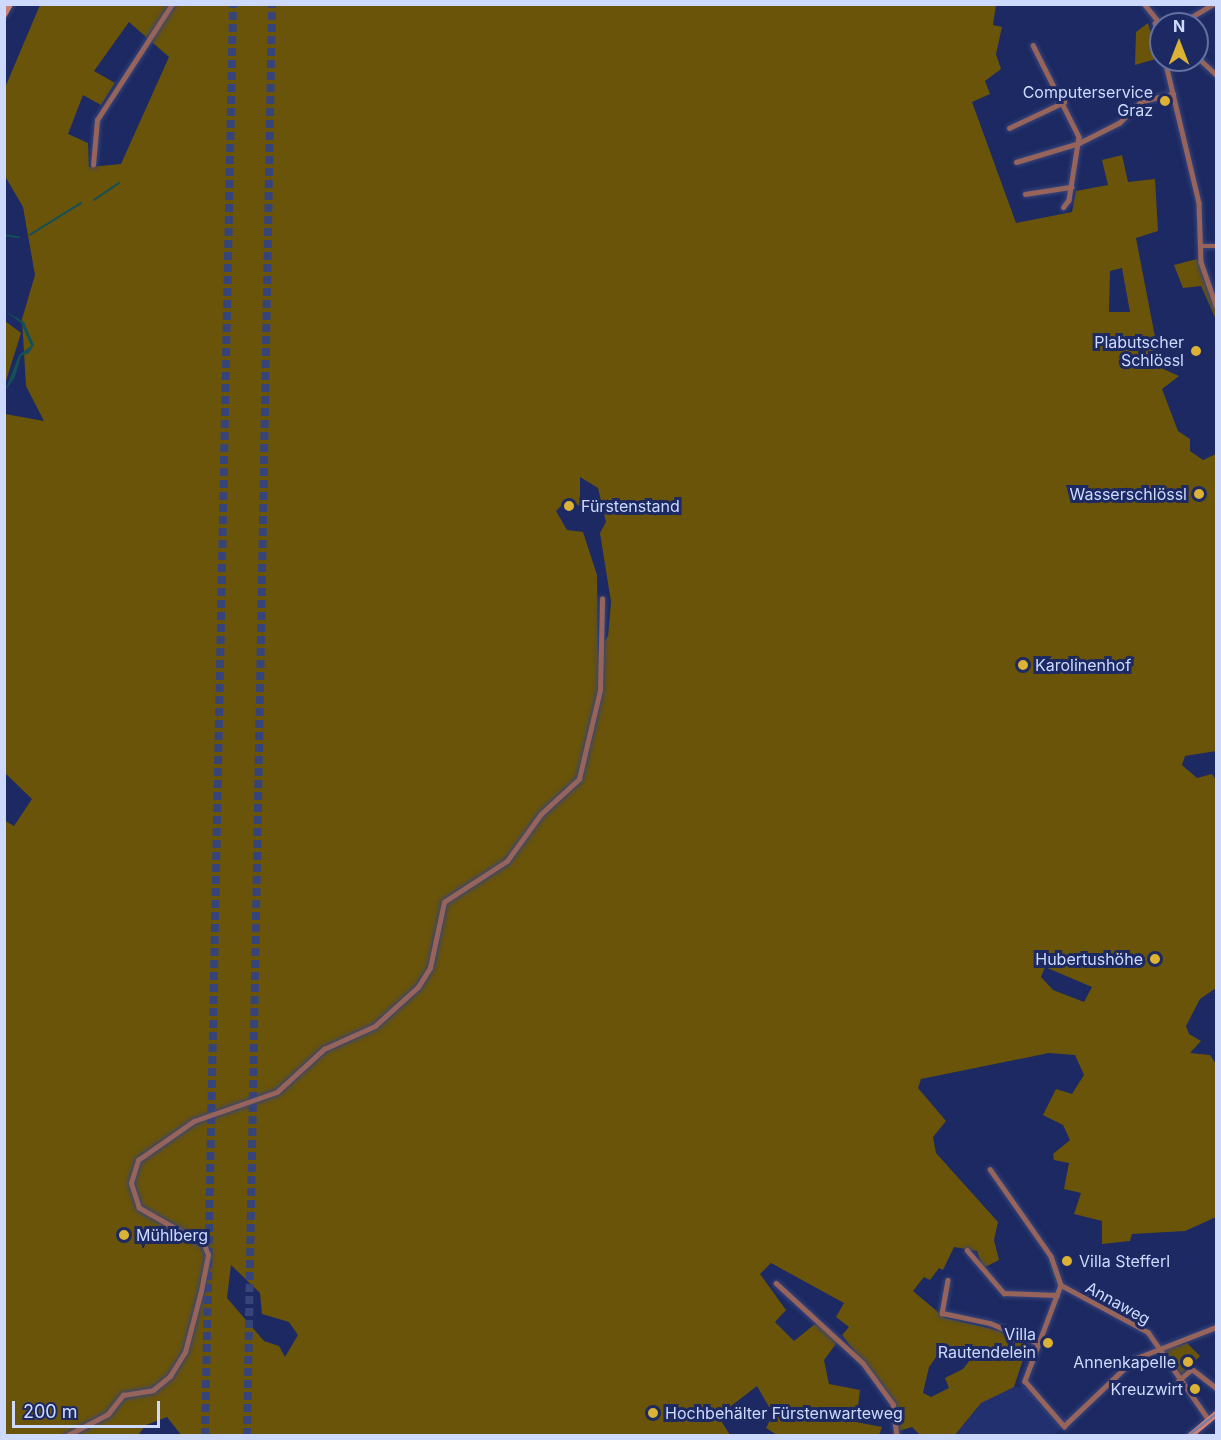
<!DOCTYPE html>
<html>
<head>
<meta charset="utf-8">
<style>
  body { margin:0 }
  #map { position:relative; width:1221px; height:1440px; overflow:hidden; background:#1c2962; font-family:Inter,sans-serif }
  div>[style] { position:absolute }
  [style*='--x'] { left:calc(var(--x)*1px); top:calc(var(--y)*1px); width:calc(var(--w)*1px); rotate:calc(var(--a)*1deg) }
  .built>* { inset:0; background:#223070 }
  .green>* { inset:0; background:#6a5409 }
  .water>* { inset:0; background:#155059 }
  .stream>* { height:1.5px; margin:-0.75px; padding:0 0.75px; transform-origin:0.75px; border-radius:0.75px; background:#155059 }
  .motorway-tunnel>* { height:8px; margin-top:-4px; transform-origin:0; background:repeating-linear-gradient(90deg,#374479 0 8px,transparent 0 12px) }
  .roads { filter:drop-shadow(0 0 2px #38457b) drop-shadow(0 0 2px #38457b) }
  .minor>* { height:4.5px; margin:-2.25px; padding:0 2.25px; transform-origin:2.25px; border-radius:2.25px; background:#96645b }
  .tertiary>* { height:5px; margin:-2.5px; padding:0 2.5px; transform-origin:2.5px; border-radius:2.5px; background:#96645b }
  .secondary>* { height:6px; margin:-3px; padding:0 3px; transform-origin:3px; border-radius:3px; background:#d08073 }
  .tram>* { height:1.5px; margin:-0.75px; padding:0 0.75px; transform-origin:0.75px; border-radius:0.75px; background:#707dac }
  .dots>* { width:16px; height:16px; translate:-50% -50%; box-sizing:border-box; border:3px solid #1c2962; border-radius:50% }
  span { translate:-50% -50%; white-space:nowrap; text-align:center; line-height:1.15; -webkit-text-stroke:6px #1c2962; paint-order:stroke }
  .poi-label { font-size:16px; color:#cddafe }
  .right { translate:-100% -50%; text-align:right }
  .left { translate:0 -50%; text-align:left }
  .street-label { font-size:16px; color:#cddafe }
  .frame { position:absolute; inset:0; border:6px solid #cddafe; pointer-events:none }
  .north { position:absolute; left:1149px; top:12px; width:60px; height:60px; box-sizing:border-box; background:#1c2962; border:2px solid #6370a0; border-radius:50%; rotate:0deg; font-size:16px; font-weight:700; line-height:24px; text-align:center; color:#cddafe }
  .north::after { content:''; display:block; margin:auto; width:21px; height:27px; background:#dbb233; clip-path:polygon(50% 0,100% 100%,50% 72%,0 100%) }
  .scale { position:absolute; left:12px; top:1401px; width:148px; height:27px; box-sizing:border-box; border:3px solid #cddafe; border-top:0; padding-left:8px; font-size:18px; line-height:21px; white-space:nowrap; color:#cddafe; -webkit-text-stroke:4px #1c2962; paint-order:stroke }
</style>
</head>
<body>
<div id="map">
  <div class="built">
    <div style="clip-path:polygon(1028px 1386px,1064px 1426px,1053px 1435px,955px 1436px,981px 1403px,1005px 1388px)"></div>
  </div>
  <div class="green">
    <div style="clip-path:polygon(evenodd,40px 5px,996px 5px,993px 25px,1002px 27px,996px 54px,1001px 69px,985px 81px,990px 94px,972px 102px,1016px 223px,1072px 212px,1076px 191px,1108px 185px,1102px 160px,1122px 155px,1128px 182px,1155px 179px,1158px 231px,1136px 238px,1161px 368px,1179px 376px,1162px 389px,1178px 431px,1190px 439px,1190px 451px,1203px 460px,1216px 454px,1216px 751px,1185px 756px,1182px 765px,1197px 778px,1212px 774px,1216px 780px,1216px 988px,1200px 999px,1186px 1026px,1189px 1034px,1201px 1041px,1190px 1053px,1210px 1055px,1216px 1064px,1216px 1217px,1185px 1231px,1132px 1234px,1130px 1241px,1102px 1244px,1102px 1221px,1074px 1214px,1081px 1193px,1064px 1189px,1069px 1163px,1054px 1160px,1053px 1154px,1070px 1140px,1063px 1125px,1043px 1115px,1056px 1089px,1072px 1094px,1084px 1075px,1075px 1055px,1049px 1053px,921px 1079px,918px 1088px,946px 1121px,933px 1137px,936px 1153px,998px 1222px,994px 1240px,999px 1260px,983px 1268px,977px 1251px,954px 1247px,943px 1270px,939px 1268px,930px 1280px,924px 1277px,913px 1291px,945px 1318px,1030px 1338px,1014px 1387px,981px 1403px,955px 1435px,920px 1435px,912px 1427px,899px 1431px,894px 1403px,842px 1335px,849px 1327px,836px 1317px,844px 1303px,771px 1263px,760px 1274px,786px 1310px,775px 1322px,794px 1341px,815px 1324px,839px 1340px,824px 1360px,829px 1384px,860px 1390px,856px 1422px,882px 1427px,879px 1435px,777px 1435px,766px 1428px,773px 1414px,757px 1386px,718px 1416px,730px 1435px,182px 1436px,167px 1417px,146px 1425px,138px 1435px,5px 1435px,4px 820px,14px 826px,32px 799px,5px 773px,5px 414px,44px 421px,26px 386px,22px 319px,35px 275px,23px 207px,5px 176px,4px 90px,40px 5px,129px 22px,169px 57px,121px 164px,89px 167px,88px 143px,68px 134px,83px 95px,101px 105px,115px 83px,94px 71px,129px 22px,40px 5px,1122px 268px,1130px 312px,1109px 312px,1110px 271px,1122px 268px,40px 5px,580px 477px,598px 488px,606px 522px,600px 533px,611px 602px,608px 636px,598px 652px,597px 575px,583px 532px,567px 530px,556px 511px,567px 500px,580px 506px,580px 477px,40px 5px,1045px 967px,1092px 987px,1084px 1002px,1053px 990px,1041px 977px,1045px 967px,40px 5px,231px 1265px,260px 1293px,262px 1314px,289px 1322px,298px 1335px,285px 1357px,279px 1346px,264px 1341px,227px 1298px,231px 1265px,40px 5px,953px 1346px,972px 1347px,976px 1352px,963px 1369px,945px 1378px,949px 1388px,931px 1397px,923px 1393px,929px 1367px,939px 1353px,953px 1346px)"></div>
    <div style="clip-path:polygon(1148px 23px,1159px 58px,1135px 65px,1136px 32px)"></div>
    <div style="clip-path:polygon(1197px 259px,1216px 311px,1215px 317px,1201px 286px,1183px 288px,1174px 265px)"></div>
    <div style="clip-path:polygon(5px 321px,21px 333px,5px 384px,4px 321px)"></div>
    <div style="clip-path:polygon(1187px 1343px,1200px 1356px,1178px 1378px,1163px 1351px)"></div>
  </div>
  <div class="water">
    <div style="clip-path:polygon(5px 311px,24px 322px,34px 345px,29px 353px,21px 356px,15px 377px,5px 391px,19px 355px,31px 346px,21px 323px)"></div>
  </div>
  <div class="stream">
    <div style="--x:94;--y:200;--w:30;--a:-34"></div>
    <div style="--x:4;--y:235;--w:15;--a:8"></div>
    <div style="--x:30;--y:235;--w:60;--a:-32.1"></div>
    <div style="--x:1050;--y:1261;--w:24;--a:73"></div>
  </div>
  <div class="motorway-tunnel">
    <div style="--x:205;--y:1436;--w:1432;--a:-88.88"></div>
    <div style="--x:247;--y:1436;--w:1432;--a:-89"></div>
  </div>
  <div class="roads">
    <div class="minor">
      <div style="--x:1155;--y:23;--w:21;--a:73"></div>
      <div style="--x:1180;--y:24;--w:39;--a:-31"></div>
      <div style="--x:1033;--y:45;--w:103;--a:63.4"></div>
      <div style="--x:1079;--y:137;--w:64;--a:99"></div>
      <div style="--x:1069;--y:200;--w:9;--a:126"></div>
      <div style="--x:1165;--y:60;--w:147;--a:76.6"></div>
      <div style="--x:1199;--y:203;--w:59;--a:88.1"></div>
      <div style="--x:1201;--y:262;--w:46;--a:70.8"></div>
      <div style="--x:1009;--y:128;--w:61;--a:-25.3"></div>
      <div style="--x:1016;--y:162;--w:66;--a:-16.8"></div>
      <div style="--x:1079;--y:143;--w:45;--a:-26.6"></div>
      <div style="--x:1119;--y:123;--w:32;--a:-44"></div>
      <div style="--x:1142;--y:101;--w:32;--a:-13"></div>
      <div style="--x:93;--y:165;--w:45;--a:-84.9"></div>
      <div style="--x:97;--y:120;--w:138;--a:-57.1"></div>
      <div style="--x:1025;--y:194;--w:47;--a:-8.7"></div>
      <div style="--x:1200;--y:246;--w:16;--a:0"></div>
      <div style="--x:990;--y:1169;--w:106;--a:55"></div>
      <div style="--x:1051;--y:1256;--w:31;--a:71"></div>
      <div style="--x:1061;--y:1285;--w:103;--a:110.6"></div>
      <div style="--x:1025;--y:1381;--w:60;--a:49.1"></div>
      <div style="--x:967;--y:1250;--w:57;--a:49.3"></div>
      <div style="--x:1004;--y:1293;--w:53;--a:2.2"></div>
      <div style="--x:948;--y:1280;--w:34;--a:100"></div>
      <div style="--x:942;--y:1313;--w:49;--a:11.8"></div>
      <div style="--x:990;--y:1323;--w:49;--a:22.9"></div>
      <div style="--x:776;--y:1283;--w:118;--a:42.6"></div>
      <div style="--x:863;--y:1363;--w:51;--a:53.8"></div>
      <div style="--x:893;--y:1404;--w:32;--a:83"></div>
      <div style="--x:1061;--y:1285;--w:99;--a:28.4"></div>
      <div style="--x:1148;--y:1332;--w:107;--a:55.3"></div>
      <div style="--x:1178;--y:1381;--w:18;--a:-41"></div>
      <div style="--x:1192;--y:1369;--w:31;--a:38"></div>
      <div style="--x:1064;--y:1426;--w:97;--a:-43.7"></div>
      <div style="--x:1134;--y:1359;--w:88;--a:-21.3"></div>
      <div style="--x:66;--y:1436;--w:47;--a:-27.6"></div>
      <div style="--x:108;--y:1414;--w:24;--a:-52"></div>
      <div style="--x:123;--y:1395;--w:30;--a:-9"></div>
      <div style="--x:153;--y:1390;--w:22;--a:-39"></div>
      <div style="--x:170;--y:1376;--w:28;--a:-58"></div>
      <div style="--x:185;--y:1352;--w:63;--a:-75.3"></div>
      <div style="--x:201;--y:1291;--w:37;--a:-79"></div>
      <div style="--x:208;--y:1255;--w:11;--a:-112"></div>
      <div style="--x:204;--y:1245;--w:75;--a:-150.4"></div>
      <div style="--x:139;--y:1208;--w:26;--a:-108"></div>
      <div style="--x:131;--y:1183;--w:24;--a:-73"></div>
      <div style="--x:138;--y:1160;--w:68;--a:-34.9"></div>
      <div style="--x:194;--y:1121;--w:88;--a:-19.3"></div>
      <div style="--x:277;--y:1092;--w:64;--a:-42.5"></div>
      <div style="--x:324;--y:1049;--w:56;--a:-24.3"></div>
      <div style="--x:375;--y:1026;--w:58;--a:-42.2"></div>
      <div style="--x:418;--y:987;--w:22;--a:-58"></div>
      <div style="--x:430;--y:968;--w:67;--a:-78"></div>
      <div style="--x:444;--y:902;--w:75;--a:-33.1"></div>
      <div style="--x:507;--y:861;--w:58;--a:-54.1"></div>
      <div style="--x:541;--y:814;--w:52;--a:-42.6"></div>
      <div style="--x:579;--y:779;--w:91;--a:-76.7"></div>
      <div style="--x:600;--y:690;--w:91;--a:-88.7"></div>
    </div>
    <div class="tertiary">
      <div style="--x:1144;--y:4;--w:27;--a:51"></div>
      <div style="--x:1197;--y:57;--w:26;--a:43"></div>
    </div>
    <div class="secondary">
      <div style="--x:4;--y:15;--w:13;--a:-61"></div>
      <div style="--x:1190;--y:1436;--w:34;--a:-40"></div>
    </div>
  </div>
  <div class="tram">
    <div style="--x:1188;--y:1436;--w:36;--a:-38"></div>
  </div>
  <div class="dots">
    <div style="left:1165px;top:101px;background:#dbb233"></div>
    <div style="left:1196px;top:351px;background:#dbb233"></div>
    <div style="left:1199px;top:494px;background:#dbb233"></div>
    <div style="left:569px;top:506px;background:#dbb233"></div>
    <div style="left:1023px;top:665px;background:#dbb233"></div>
    <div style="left:1155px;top:959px;background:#dbb233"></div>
    <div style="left:124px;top:1235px;background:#dbb233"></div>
    <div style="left:1067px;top:1261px;background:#dbb233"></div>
    <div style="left:1048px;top:1343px;background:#dbb233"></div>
    <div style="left:1188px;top:1362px;background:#dbb233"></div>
    <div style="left:1195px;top:1389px;background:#dbb233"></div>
    <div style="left:653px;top:1413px;background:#dbb233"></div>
  </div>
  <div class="poi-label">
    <span class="right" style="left:1153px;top:101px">Computerservice<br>Graz</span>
    <span class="right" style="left:1184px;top:351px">Plabutscher<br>Schlössl</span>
    <span class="right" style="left:1187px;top:494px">Wasserschlössl</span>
    <span class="left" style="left:581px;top:506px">Fürstenstand</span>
    <span class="left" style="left:1035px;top:665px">Karolinenhof</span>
    <span class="right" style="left:1143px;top:959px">Hubertushöhe</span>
    <span class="left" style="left:136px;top:1235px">Mühlberg</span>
    <span class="left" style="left:1079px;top:1261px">Villa Stefferl</span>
    <span class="right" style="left:1036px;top:1343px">Villa<br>Rautendelein</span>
    <span class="right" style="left:1176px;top:1362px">Annenkapelle</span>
    <span class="right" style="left:1183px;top:1389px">Kreuzwirt</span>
    <span class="left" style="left:665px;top:1413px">Hochbehälter Fürstenwarteweg</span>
  </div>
  <div class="street-label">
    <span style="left:1118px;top:1303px;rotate:29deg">Annaweg</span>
  </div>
  <div class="frame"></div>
  <div class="north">N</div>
  <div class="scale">200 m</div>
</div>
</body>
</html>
